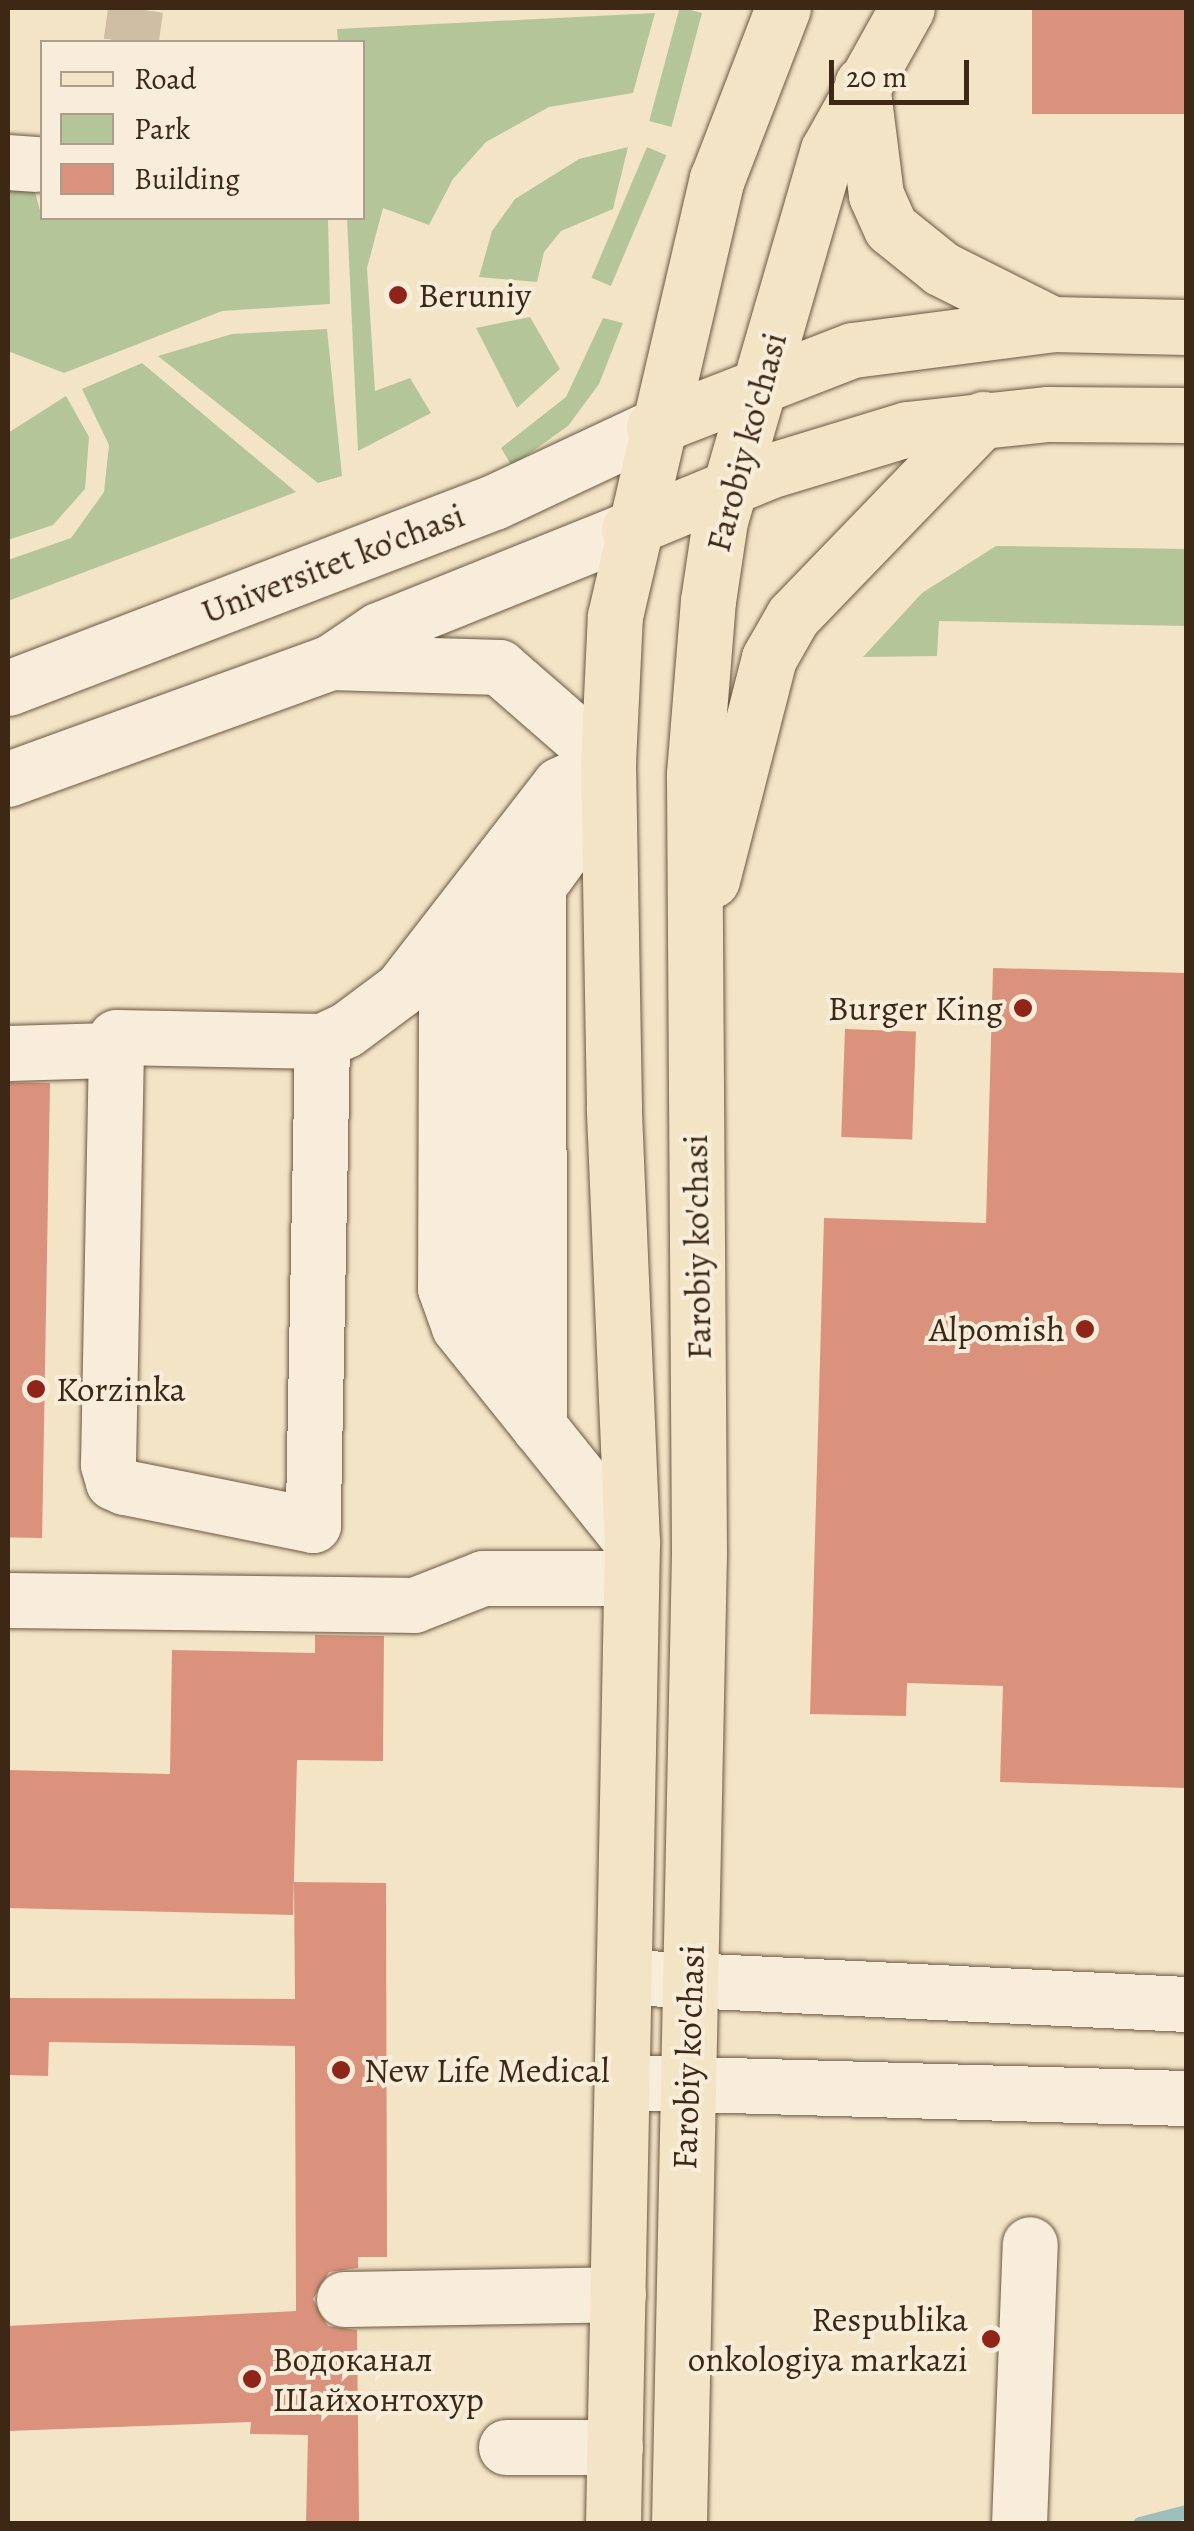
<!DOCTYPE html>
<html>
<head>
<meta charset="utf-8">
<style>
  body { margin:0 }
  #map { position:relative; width:1194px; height:2531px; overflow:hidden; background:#f3e4c6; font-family:Alegreya,serif }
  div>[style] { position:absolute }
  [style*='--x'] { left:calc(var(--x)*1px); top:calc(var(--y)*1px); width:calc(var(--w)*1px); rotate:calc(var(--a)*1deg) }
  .green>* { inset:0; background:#b4c59a; transform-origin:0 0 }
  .stream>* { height:14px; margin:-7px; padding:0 7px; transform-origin:7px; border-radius:7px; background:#9dbebb }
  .building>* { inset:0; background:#da927c; transform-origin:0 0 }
  .minor-tunnel>* { height:55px; margin-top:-27.5px; transform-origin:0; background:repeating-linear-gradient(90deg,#cfbea3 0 55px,transparent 0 83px) }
  .roads { filter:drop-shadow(0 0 2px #6a5741) drop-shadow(0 0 2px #6a5741) }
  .minor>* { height:55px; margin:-27.5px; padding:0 27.5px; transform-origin:27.5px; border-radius:27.5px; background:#f7edda }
  .major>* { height:55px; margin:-27.5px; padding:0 27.5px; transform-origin:27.5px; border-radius:27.5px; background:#f3e4c6 }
  .dots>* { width:28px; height:28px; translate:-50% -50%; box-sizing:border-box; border:5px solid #f7edda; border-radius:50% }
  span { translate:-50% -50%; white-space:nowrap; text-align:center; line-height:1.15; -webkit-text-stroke:8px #f7edda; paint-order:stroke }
  .poi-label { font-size:35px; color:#3d2815 }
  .left { translate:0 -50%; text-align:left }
  .right { translate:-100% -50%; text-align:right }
  .street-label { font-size:35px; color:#3d2815 }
  .frame { position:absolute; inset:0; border:10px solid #3d2815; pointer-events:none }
  .legend { position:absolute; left:40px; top:40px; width:325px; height:180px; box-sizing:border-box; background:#f7edda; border:2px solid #ad9e8b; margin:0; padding:12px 18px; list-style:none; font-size:30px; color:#3d2815 }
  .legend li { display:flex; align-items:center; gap:20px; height:50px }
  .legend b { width:50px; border:2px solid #ad9e8b }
  .scale { position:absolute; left:829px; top:60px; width:140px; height:45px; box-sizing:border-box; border:5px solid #3d2815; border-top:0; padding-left:12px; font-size:30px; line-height:35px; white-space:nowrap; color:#3d2815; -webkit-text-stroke:8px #f7edda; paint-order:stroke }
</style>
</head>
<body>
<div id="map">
  <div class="green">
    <div style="clip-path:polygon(655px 13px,633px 93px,549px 107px,486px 142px,453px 179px,429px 225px,383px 208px,367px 268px,375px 391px,410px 378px,431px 413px,358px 451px,347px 218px,362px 218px,362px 42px,338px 42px,337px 29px)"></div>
    <div style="left:702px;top:13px;width:118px;height:23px;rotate:105deg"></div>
    <div style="clip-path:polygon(628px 147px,613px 209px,561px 231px,544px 252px,537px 282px,479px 277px,492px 231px,515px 199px,579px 159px)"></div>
    <div style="left:647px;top:147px;width:21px;height:142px;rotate:23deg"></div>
    <div style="clip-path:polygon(32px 181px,42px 218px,328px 218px,330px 304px,222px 311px,64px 373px,8px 351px,8px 183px)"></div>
    <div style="clip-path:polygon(530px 317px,560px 369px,517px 408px,476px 328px)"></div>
    <div style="clip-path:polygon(603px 318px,623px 323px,599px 384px,568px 426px,512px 466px,501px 448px,566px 397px)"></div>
    <div style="clip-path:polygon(327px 329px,342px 476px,318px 483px,158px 356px,232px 334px)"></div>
    <div style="clip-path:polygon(142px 363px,296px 492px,8px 601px,8px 560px,71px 538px,104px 492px,109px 445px,82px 389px)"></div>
    <div style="clip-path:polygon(66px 396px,89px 437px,85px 489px,53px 525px,8px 540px,8px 433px)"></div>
    <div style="clip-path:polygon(996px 546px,1186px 549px,1186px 626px,939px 621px,937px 656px,863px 657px,922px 593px)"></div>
  </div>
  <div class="stream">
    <div style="--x:1140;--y:2524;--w:48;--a:-14.6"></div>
  </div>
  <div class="building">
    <div style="left:1032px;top:8px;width:154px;height:106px"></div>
    <div style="clip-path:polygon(993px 968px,1186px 973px,1186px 1788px,1000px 1782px,1003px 1686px,907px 1683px,906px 1716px,810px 1714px,824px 1218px,986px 1223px)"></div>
    <div style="left:845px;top:1029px;width:71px;height:108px;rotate:2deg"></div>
    <div style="left:50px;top:1083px;width:455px;height:42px;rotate:91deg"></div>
    <div style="clip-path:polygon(315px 1635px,384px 1636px,383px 1761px,297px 1760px,293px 1915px,8px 1908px,8px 1770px,170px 1774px,172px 1650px,315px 1653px)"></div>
    <div style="clip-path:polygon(294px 1882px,386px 1883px,387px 2257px,358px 2257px,358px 2268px,329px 2272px,313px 2299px,328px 2326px,357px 2330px,359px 2524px,306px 2524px,308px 2435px,250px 2434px,251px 2422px,8px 2431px,8px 2326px,296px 2311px,295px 2046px,49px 2042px,48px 2076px,8px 2075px,8px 1998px,295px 1999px)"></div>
  </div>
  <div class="minor-tunnel">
    <div style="--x:131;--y:42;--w:34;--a:-82"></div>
  </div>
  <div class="roads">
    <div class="minor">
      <div style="--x:8;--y:162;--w:28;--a:4"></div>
      <div style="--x:331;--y:662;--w:168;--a:1.7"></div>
      <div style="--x:499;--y:667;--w:145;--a:41.1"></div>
      <div style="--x:8;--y:688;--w:520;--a:-20.94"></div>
      <div style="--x:494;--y:502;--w:177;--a:-25.1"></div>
      <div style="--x:608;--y:762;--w:59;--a:110"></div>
      <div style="--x:588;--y:817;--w:242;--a:125.9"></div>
      <div style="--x:446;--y:1013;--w:275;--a:90.2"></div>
      <div style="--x:445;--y:1288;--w:41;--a:70.3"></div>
      <div style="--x:459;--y:1327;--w:276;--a:51.2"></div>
      <div style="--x:8;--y:779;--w:344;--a:-19.9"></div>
      <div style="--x:331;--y:662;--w:57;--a:-34.2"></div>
      <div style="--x:378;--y:630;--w:271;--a:-21.9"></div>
      <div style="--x:538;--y:884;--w:543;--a:89.89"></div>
      <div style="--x:322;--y:1041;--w:484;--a:91.1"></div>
      <div style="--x:313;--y:1525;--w:193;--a:-168.6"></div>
      <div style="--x:124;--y:1487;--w:12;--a:-156"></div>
      <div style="--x:113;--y:1482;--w:19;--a:-106"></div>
      <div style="--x:108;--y:1464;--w:427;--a:-88.9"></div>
      <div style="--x:116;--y:1037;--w:206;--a:1.1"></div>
      <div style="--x:322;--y:1041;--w:26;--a:-25"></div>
      <div style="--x:346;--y:1030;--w:69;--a:-36.7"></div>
      <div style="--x:401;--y:989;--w:258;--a:-52.2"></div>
      <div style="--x:559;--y:785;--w:54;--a:-25.1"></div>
      <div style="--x:8;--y:1053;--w:102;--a:-1.7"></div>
      <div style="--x:491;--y:1366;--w:419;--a:-89.7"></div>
      <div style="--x:8;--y:1600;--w:406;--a:0.7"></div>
      <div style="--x:414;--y:1605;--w:74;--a:-21.4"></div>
      <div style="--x:483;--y:1578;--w:148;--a:0"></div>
      <div style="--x:626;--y:1977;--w:561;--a:2.76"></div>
      <div style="--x:623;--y:2082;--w:563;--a:1.63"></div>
      <div style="--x:344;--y:2299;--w:274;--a:-1"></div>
      <div style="--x:506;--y:2447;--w:109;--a:0"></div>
      <div style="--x:1019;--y:2524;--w:280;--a:-87.8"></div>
    </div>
    <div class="major">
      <div style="--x:862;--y:84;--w:112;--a:82.8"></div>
      <div style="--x:876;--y:195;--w:36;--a:66"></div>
      <div style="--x:891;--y:228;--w:65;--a:38.8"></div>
      <div style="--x:942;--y:269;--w:123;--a:26.6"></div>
      <div style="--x:654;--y:427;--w:213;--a:-21.2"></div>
      <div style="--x:853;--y:350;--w:201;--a:-7.4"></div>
      <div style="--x:1052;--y:324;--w:134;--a:1.3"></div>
      <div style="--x:629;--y:529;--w:152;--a:-22.5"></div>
      <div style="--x:769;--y:471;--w:144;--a:-16.9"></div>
      <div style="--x:907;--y:429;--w:142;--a:-6.1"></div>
      <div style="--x:1048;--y:414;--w:138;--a:0.4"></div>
      <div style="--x:712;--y:880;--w:229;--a:-75.6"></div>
      <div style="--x:769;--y:658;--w:48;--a:-60.3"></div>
      <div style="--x:793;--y:616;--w:274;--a:-46"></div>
      <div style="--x:613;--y:2524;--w:982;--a:-88.89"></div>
      <div style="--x:632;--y:1542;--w:435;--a:-92.4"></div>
      <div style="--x:614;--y:1107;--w:345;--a:-91"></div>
      <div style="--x:608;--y:762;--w:146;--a:-87.3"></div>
      <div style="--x:615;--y:616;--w:449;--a:-76.9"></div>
      <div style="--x:717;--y:179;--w:183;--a:-68.9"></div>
      <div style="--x:679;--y:2524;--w:971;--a:-88.82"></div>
      <div style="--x:699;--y:1553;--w:779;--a:-90.37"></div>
      <div style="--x:694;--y:774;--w:174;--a:-85.4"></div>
      <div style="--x:708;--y:601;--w:81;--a:-81.5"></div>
      <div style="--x:720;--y:521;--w:386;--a:-73.8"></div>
      <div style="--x:828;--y:150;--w:162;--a:-60.9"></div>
    </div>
  </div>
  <div class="dots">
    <div style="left:398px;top:295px;background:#8f2418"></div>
    <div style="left:1023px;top:1008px;background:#8f2418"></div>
    <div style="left:1085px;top:1329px;background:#8f2418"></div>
    <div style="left:36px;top:1389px;background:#8f2418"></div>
    <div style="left:341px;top:2070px;background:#8f2418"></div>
    <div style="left:991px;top:2339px;background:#8f2418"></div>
    <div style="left:252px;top:2379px;background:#8f2418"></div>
  </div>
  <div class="poi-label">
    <span class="left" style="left:418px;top:295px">Beruniy</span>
    <span class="right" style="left:1003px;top:1008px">Burger King</span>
    <span class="right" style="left:1065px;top:1329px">Alpomish</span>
    <span class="left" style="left:56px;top:1389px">Korzinka</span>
    <span class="left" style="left:364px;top:2070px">New Life Medical</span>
    <span class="right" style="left:968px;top:2339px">Respublika<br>onkologiya markazi</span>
    <span class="left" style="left:272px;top:2379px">Водоканал<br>Шайхонтохур</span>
  </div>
  <div class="street-label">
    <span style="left:746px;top:442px;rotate:-75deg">Farobiy ko'chasi</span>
    <span style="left:333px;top:563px;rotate:-21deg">Universitet ko'chasi</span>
    <span style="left:697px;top:1247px;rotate:-91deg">Farobiy ko'chasi</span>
    <span style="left:688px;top:2057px;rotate:-88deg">Farobiy ko'chasi</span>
  </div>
  <div class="frame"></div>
  <ul class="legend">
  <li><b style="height:12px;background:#f3e4c6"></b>Road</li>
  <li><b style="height:28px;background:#b4c59a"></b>Park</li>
  <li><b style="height:28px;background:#da927c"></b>Building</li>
  </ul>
  <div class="scale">20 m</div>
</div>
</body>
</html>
